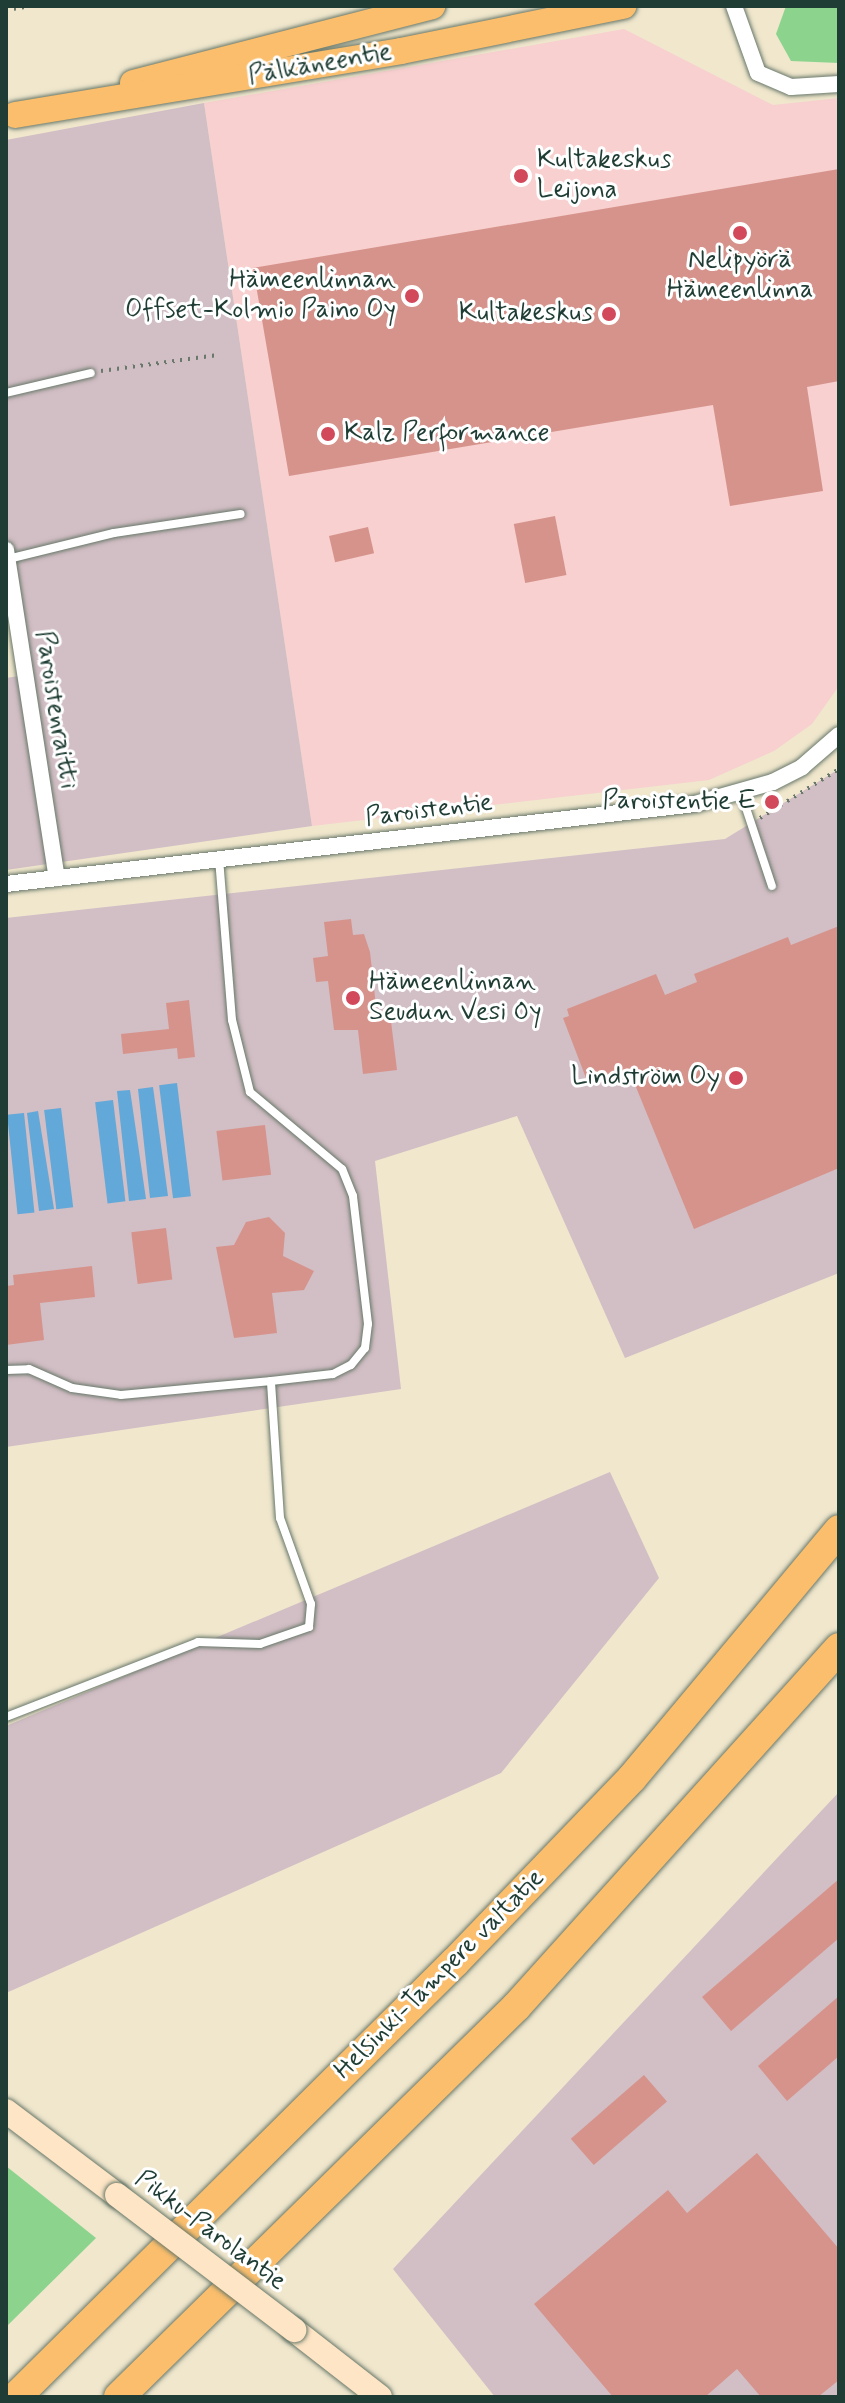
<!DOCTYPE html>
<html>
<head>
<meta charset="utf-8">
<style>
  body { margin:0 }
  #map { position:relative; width:845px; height:2403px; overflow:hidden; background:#f0e7cd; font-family:Mynerve,sans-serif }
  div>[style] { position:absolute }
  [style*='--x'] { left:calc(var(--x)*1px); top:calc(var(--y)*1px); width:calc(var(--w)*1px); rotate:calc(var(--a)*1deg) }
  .built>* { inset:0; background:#f7d0cf }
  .industrial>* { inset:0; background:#d2bec5 }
  .green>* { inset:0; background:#8cd38e }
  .water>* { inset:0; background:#62a8d8; transform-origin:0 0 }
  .building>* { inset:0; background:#d6938b; transform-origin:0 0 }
  .path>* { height:4px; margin-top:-2px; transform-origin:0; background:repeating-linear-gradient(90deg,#68786a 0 2px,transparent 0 8px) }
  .roads { filter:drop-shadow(0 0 2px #68786a) drop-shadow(0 0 2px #68786a) }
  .service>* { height:8px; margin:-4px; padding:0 4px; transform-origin:4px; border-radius:4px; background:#fff }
  .minor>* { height:16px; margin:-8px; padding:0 8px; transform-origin:8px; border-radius:8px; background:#fff }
  .secondary>* { height:24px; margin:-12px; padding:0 12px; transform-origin:12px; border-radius:12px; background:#fde5c5 }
  .primary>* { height:26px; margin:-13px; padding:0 13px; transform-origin:13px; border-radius:13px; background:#fabe6d }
  .motorway>* { height:30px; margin:-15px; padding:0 15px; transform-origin:15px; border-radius:15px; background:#fabe6d }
  .bridges { filter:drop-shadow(0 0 2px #68786a) drop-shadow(0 0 2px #68786a) }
  .secondary-bridge>* { height:24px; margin:-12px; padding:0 12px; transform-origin:12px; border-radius:12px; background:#fde5c5 }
  .dots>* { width:22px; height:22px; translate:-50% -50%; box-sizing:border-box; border:4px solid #fff; border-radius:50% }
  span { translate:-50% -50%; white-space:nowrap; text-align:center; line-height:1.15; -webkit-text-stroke:6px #fff; paint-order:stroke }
  .street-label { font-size:26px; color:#1f3d34 }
  .poi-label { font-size:26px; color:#1f3d34 }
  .left { translate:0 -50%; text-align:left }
  .right { translate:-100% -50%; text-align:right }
  .frame { position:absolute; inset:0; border:8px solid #1f3d34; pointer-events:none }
</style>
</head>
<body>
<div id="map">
  <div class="built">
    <div style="clip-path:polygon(624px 29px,773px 105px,839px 98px,839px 686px,812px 724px,774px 751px,709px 780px,312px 826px,204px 103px)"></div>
  </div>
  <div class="industrial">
    <div style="clip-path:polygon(204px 103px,312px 826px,6px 870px,6px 678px,19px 676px,6px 605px,6px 140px)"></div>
    <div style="clip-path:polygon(839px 769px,839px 1273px,625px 1358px,517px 1116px,375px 1161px,401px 1389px,6px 1447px,6px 918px,725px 839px)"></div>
    <div style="clip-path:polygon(610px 1472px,659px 1578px,501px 1773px,6px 1993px,6px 1726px)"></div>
    <div style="clip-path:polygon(839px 1792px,839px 2397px,495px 2397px,393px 2269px)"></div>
  </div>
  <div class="green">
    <div style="clip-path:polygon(786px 6px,839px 6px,839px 63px,791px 61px,776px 34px)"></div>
    <div style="clip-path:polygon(6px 2166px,96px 2238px,6px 2327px)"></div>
  </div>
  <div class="water">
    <div style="left:177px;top:1083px;width:114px;height:18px;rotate:83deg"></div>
    <div style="clip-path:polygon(153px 1087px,168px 1196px,150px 1198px,138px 1089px)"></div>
    <div style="clip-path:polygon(130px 1090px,146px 1199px,129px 1201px,117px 1091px)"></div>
    <div style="left:113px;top:1100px;width:102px;height:18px;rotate:83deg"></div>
    <div style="left:61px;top:1108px;width:100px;height:17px;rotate:83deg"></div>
    <div style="clip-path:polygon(38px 1111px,54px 1209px,39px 1211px,27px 1113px)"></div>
    <div style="left:24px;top:1113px;width:100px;height:17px;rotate:84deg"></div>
  </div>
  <div class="building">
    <div style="clip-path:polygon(839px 169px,839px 381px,807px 387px,823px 491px,730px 506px,713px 405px,289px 476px,253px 268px)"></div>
    <div style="left:555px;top:516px;width:60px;height:42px;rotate:79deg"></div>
    <div style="left:368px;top:527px;width:27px;height:40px;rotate:77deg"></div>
    <div style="clip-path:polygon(351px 919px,353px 935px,364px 934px,370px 952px,377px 1015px,390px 1013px,397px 1070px,363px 1074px,358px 1030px,334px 1030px,328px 981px,316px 982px,313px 958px,328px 956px,324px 922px)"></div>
    <div style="clip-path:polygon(839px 926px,839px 1168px,694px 1229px,629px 1070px,596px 1083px,593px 1076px,586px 1078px,563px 1018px,569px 1016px,567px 1009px,656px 974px,665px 995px,697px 982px,694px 974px,788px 937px,791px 945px)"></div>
    <div style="clip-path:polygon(189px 1000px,195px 1057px,178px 1059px,177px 1048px,123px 1054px,121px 1034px,169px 1029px,166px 1003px)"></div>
    <div style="left:265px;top:1125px;width:50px;height:49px;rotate:83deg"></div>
    <div style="clip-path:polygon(269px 1217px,285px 1233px,283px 1256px,314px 1271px,304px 1290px,272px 1293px,277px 1333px,234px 1338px,216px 1247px,234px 1245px,246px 1222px)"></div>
    <div style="left:166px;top:1228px;width:52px;height:35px;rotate:83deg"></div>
    <div style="clip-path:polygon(92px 1266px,95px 1297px,40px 1303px,44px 1340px,6px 1345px,6px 1286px,14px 1285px,13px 1275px)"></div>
    <div style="clip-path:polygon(839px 1879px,839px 1938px,731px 2031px,702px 1997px)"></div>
    <div style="clip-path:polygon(839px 1996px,839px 2056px,787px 2101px,758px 2066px)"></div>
    <div style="left:644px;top:2075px;width:35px;height:97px;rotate:49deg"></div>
    <div style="clip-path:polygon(757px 2153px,839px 2249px,839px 2380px,818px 2397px,761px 2397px,737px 2369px,705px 2397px,613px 2397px,534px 2304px,668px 2190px,687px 2213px)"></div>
  </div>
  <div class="path">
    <div style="--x:6;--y:10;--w:24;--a:-9"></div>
    <div style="--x:101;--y:371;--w:118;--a:-7.8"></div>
    <div style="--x:760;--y:818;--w:93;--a:-31.8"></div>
  </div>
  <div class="roads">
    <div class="service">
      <div style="--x:6;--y:393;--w:87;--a:-13.2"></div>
      <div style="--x:8;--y:559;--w:109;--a:-13.8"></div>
      <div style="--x:114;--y:533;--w:128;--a:-8.5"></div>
      <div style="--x:741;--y:793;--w:98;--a:71.6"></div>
      <div style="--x:6;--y:1370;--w:23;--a:-2"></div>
      <div style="--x:29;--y:1369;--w:47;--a:23.8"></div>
      <div style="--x:72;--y:1388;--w:49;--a:8.1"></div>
      <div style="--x:121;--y:1395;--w:151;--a:-5.3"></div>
      <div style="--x:6;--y:1717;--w:206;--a:-21.3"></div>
      <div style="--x:198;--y:1642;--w:62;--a:1.8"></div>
      <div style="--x:260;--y:1644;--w:52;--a:-19.1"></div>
      <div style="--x:309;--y:1627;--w:23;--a:-85"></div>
      <div style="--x:311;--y:1604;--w:91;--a:-109.8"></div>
      <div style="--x:280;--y:1518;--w:137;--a:-93.8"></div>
      <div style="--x:271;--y:1381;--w:62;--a:-6.4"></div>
      <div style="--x:333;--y:1374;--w:20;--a:-27"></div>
      <div style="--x:351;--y:1365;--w:22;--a:-51"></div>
      <div style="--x:365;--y:1348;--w:24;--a:-83"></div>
      <div style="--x:368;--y:1324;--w:129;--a:-96.7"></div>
      <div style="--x:353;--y:1196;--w:29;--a:-112"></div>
      <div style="--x:342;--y:1169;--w:120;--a:-140.1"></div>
      <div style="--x:250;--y:1092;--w:74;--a:-104"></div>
      <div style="--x:232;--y:1020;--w:162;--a:-94.6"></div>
    </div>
    <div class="minor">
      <div style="--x:734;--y:6;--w:71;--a:70.3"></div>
      <div style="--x:758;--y:73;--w:36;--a:23"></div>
      <div style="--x:791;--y:87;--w:48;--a:-3.6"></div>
      <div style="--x:6;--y:550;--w:332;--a:81.2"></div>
      <div style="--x:6;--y:884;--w:694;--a:-6.62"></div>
      <div style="--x:695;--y:804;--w:81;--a:-15.8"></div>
      <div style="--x:773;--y:782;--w:33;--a:-27"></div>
      <div style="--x:802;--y:767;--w:49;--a:-40.9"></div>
    </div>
    <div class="secondary">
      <div style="--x:6;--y:2111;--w:139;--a:37.1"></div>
      <div style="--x:294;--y:2330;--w:109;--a:37.9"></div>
    </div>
    <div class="primary">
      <div style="--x:133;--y:83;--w:309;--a:-14.4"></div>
      <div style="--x:15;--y:115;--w:391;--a:-9.4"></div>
      <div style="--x:401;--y:51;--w:227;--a:-11.5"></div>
    </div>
    <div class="motorway">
      <div style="--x:16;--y:2397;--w:618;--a:-44.74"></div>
      <div style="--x:455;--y:1962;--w:255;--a:-46.1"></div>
      <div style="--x:632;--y:1778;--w:323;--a:-50.1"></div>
      <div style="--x:119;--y:2397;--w:557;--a:-44.49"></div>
      <div style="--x:516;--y:2007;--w:483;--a:-48"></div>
    </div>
  </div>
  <div class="bridges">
    <div class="secondary-bridge">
      <div style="--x:117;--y:2195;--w:223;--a:37.3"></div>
    </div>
  </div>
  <div class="dots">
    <div style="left:521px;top:176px;background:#d1495b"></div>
    <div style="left:740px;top:233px;background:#d1495b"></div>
    <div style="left:412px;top:296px;background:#d1495b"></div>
    <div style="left:609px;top:314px;background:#d1495b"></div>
    <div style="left:328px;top:434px;background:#d1495b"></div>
    <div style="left:772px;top:802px;background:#d1495b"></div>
    <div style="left:353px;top:998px;background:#d1495b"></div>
    <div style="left:736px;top:1078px;background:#d1495b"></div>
  </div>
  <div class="street-label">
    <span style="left:320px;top:65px;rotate:-10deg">Pälkäneentie</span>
    <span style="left:55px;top:710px;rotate:81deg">Paroistenraitti</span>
    <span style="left:429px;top:811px;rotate:-7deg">Paroistentie</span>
    <span style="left:440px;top:1975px;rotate:-45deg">Helsinki-Tampere valtatie</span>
    <span style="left:210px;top:2231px;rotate:37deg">Pikku-Parolantie</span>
  </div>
  <div class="poi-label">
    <span class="left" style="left:537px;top:176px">Kultakeskus<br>Leijona</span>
    <span style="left:740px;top:276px">Nelipyörä<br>Hämeenlinna</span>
    <span class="right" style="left:396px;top:296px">Hämeenlinnan<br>Offset-Kolmio Paino Oy</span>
    <span class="right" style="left:593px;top:314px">Kultakeskus</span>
    <span class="left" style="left:344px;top:434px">Kalz Performance</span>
    <span class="right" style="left:756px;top:802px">Paroistentie E</span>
    <span class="left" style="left:369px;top:998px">Hämeenlinnan<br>Seudun Vesi Oy</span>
    <span class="right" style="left:720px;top:1078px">Lindström Oy</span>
  </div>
  <div class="frame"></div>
</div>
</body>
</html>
